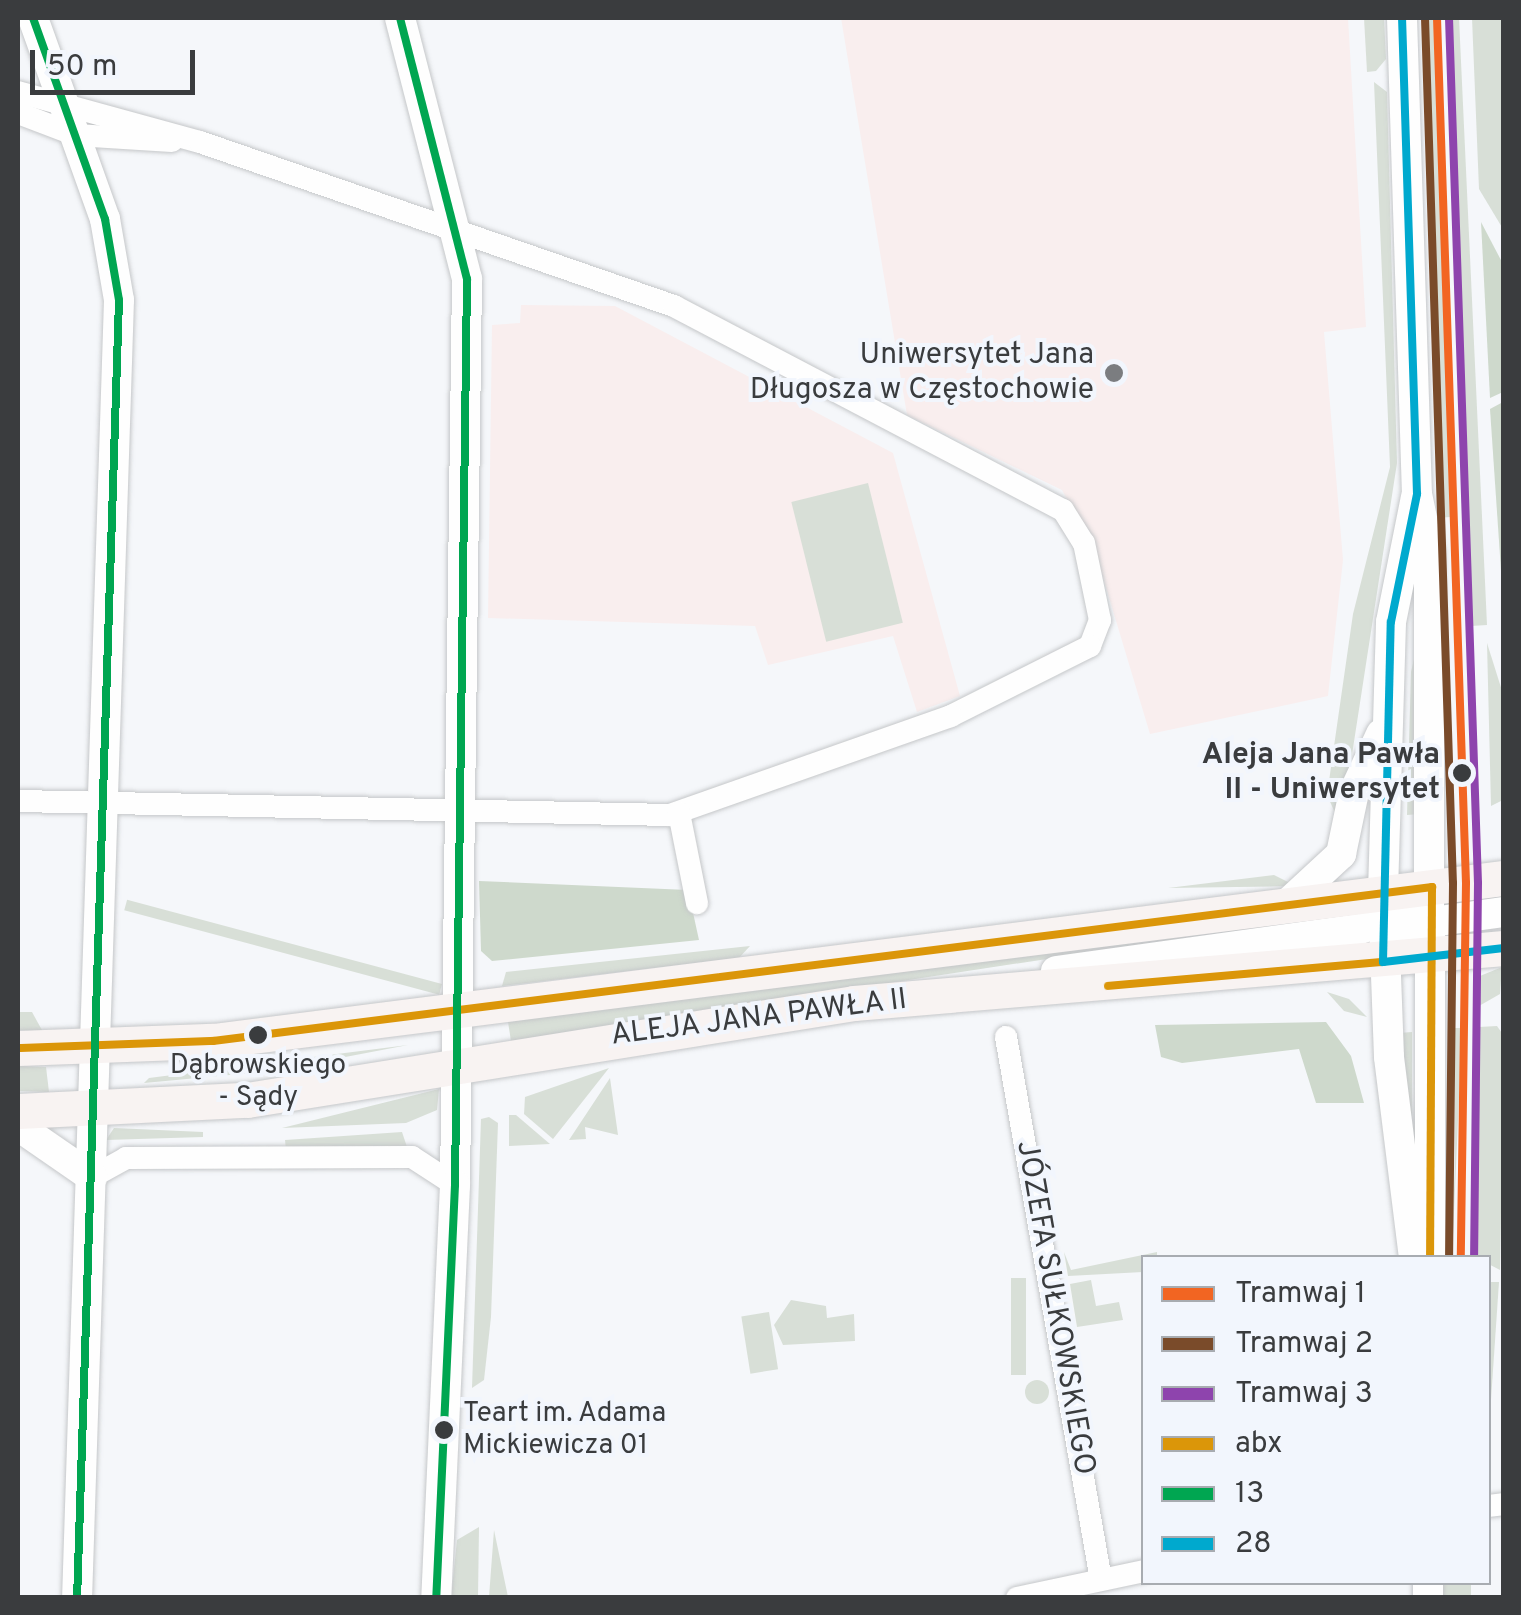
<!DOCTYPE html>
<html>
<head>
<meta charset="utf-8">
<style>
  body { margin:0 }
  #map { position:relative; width:1521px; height:1615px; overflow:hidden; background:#f5f7fa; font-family:Overpass,sans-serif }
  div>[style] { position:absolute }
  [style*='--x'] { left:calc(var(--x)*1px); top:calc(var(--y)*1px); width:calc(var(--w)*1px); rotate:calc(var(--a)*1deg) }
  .education>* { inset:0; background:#f9eeee }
  .green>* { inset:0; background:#d8dfd7; transform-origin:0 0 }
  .round { border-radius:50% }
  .forest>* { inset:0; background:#ced9cc }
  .roads { filter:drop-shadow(0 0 2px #c5c7c9) drop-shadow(0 0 2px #c5c7c9) }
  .street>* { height:22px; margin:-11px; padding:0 11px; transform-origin:11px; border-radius:11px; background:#fefefe }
  .secondary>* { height:30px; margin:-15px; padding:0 15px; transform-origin:15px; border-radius:15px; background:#fefefe }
  .primary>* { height:35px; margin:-17.5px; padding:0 17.5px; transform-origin:17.5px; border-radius:17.5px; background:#f8f3f2 }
  .bus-1>* { height:8px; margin:-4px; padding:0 4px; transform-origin:4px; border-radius:4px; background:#db9609 }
  .bus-2>* { height:8px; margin:-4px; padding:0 4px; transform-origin:4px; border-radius:4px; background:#00a651 }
  .bus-3>* { height:8px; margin:-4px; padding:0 4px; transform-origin:4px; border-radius:4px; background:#00a9ce }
  .tram-1>* { height:8px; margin:-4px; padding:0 4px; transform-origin:4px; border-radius:4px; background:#f26522 }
  .tram-2>* { height:8px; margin:-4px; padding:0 4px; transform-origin:4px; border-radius:4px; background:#7a4b2a }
  .tram-3>* { height:8px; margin:-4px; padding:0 4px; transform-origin:4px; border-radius:4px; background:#8e44ad }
  .dots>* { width:28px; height:28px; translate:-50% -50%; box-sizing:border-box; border:5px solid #f2f6fd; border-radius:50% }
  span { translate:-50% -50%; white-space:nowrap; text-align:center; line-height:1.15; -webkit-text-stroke:8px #f2f6fd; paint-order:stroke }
  .bus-label { font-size:28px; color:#3a3c3e }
  .left { translate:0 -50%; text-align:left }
  .poi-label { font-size:30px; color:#3a3c3e }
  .right { translate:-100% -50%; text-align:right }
  .stop-label { font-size:30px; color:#3a3c3e; font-weight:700 }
  .street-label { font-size:30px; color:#3a3c3e }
  .frame { position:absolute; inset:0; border:20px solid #3a3c3e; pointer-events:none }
  .legend { position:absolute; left:1141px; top:1255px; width:350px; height:330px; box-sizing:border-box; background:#f2f6fd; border:2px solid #a8acb1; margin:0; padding:12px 18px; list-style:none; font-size:30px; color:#3a3c3e }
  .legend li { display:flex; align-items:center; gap:20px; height:50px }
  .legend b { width:50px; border:2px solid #a8acb1 }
  .scale { position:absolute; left:30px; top:50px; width:165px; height:45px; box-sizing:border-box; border:5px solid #3a3c3e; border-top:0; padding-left:12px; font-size:30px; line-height:35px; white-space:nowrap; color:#3a3c3e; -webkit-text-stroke:8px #f2f6fd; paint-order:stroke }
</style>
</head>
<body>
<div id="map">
  <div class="education">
    <div style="clip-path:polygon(841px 18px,1348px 18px,1366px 327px,1324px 332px,1343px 560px,1328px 696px,1150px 734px,1095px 551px,1062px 490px,907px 415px)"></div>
    <div style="clip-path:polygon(521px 305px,615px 306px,893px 453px,960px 696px,917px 712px,893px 636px,768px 665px,755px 626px,488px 618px,492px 325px,520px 323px)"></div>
  </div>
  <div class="green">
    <div style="clip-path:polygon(1364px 18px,1384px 18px,1386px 59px,1376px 71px,1367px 72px)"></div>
    <div style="clip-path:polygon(1423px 18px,1434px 18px,1440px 174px,1450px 517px,1438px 518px)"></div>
    <div style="clip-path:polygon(1450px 18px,1459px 18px,1487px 625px,1471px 626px)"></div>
    <div style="clip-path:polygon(1472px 18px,1503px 18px,1503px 229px,1479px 189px)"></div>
    <div style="clip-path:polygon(1374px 82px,1387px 92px,1397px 463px,1341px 826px,1327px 795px,1353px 614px,1390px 467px)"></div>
    <div style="left:868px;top:483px;width:144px;height:79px;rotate:76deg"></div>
    <div style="clip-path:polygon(1418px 642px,1420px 814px,1407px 815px,1411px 672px)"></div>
    <div style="clip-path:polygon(1487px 643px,1504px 697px,1503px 800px,1491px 806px)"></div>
    <div style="clip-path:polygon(1274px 875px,1296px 886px,1168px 888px)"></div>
    <div style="clip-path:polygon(1301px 920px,511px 1041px,508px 1022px,550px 1015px)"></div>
    <div style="clip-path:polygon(750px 946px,739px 958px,502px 986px,506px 972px)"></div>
    <div style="clip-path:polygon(1502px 967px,1500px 994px,1479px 1006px,1480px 976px)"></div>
    <div style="left:442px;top:984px;width:11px;height:326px;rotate:105deg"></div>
    <div style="clip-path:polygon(1327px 992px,1349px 999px,1367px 1017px,1344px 1011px)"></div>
    <div style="clip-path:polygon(18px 1012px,32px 1012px,43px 1032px,18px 1030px)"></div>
    <div style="clip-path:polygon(1497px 1026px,1504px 1036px,1500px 1270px,1475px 1257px,1479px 1027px)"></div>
    <div style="clip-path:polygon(1455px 1028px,1462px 1028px,1452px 1258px,1455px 1156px)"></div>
    <div style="clip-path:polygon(1412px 1032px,1412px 1120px,1407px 1121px,1399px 1033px)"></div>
    <div style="clip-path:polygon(408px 1045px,272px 1071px,144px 1083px,149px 1078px)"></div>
    <div style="clip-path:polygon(18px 1066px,46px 1067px,49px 1092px,18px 1091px)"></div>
    <div style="clip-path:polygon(609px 1068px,553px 1139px,524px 1114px,525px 1097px)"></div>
    <div style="clip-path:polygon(610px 1078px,618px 1135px,585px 1127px,586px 1139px,569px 1140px)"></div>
    <div style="clip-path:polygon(439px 1089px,437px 1110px,406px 1123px,282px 1128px)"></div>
    <div style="clip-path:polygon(509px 1115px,516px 1115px,550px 1144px,509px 1146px)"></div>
    <div style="clip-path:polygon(489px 1117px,498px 1123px,491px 1317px,484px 1380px,472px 1388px,481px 1119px)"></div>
    <div style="clip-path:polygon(114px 1128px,203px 1132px,203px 1137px,106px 1140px)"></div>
    <div style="clip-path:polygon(402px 1132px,408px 1150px,286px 1150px,285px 1140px)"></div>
    <div style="clip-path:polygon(1064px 1252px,1071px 1270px,1157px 1252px,1157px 1257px,1144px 1258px,1143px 1272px,1068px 1276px)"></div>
    <div style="left:1011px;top:1278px;width:15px;height:97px"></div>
    <div style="clip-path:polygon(1091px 1280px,1096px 1306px,1119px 1302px,1123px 1320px,1077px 1327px,1070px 1284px)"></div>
    <div style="clip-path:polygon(1489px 1282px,1499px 1282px,1489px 1429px,1488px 1282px)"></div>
    <div style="clip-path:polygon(791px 1300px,826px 1306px,827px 1318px,854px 1314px,855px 1341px,783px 1345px,774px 1325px)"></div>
    <div style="left:769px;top:1312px;width:58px;height:28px;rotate:81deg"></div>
    <div class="round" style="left:1025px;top:1380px;width:24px;height:24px"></div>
    <div style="clip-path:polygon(479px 1527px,478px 1597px,451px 1598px,457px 1540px)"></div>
    <div style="clip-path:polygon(494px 1530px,508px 1597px,489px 1597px)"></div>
    <div style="left:1442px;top:1583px;width:29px;height:15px"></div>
  </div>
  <div class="forest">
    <div style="clip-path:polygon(1481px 222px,1503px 264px,1503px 392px,1490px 398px)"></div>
    <div style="clip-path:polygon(1503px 402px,1503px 600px,1490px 409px)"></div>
    <div style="clip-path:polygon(479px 881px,688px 890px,699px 940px,492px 961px,481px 951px)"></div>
    <div style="clip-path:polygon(1326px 1022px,1351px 1056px,1364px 1103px,1316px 1103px,1299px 1049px,1182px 1063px,1161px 1057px,1155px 1025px)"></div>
  </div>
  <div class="roads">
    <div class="street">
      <div style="--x:18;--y:92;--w:189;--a:15.4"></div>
      <div style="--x:200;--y:142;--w:502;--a:19.09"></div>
      <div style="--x:674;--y:306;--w:439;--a:27.7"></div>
      <div style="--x:1063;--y:510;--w:39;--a:58"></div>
      <div style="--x:1084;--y:543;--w:79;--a:78.3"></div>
      <div style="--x:1100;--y:620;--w:28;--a:111"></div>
      <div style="--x:1090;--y:646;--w:156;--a:153.3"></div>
      <div style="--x:951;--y:716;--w:298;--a:160.6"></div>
      <div style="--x:670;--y:815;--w:652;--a:-178.77"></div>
      <div style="--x:18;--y:113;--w:62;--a:20.8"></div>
      <div style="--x:76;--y:135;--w:96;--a:3.6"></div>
      <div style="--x:679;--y:813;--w:92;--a:78.7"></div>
      <div style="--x:1006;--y:1037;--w:551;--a:80.08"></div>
      <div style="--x:92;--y:1177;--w:39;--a:-29"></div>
      <div style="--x:126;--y:1158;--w:286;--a:-0.2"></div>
      <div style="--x:412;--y:1157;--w:51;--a:33.1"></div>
      <div style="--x:1488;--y:1506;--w:16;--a:-7"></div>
      <div style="--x:1017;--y:1598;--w:130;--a:-12"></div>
    </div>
    <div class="secondary">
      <div style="--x:33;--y:18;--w:214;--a:70.3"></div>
      <div style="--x:105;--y:219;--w:82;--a:80.2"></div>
      <div style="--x:119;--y:300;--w:1299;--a:91.85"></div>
      <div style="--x:400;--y:18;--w:269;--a:75.6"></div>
      <div style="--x:467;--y:279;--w:906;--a:90.76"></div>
      <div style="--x:455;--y:1185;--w:413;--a:92.6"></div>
      <div style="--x:1402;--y:18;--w:476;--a:88.2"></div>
      <div style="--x:1417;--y:494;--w:59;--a:78.3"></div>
      <div style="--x:1429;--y:552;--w:706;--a:89.92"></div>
      <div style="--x:1287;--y:904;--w:74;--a:-42.8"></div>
      <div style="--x:1341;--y:854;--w:63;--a:-78.2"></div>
      <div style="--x:1354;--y:792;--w:64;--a:-65"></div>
      <div style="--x:1383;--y:962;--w:63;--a:-39.2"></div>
      <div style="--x:1432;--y:922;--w:73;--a:-7.9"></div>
      <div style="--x:1056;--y:971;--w:307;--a:-7.9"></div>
      <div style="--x:1360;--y:929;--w:40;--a:-18"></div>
      <div style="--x:1398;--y:917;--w:45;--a:-41.4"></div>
      <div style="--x:18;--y:1126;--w:90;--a:34.6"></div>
      <div style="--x:1414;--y:1258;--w:203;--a:-97.1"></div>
      <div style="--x:1389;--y:1057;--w:165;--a:-92.1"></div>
      <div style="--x:1383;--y:892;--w:270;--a:-88.3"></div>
      <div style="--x:1391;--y:622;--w:127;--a:-78.7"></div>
      <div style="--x:1428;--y:1598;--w:16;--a:-90"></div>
    </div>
    <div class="primary">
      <div style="--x:18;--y:1048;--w:195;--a:-2.1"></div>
      <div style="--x:213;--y:1041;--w:1301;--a:-7.2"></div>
      <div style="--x:18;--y:1111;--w:229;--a:-2.8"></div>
      <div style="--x:247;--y:1100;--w:615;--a:-9.08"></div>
      <div style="--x:854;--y:1003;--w:652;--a:-4.84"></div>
    </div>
  </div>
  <div class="bus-1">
    <div style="--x:1108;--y:986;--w:276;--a:-5"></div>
    <div style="--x:18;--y:1048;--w:195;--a:-2.1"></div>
    <div style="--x:213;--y:1041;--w:1229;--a:-7.2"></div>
    <div style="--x:1432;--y:887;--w:371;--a:90.3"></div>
  </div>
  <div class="bus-2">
    <div style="--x:33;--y:18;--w:214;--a:70.3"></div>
    <div style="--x:105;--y:219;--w:82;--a:80.2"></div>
    <div style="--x:119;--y:300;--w:1299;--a:91.85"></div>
    <div style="--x:400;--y:18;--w:269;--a:75.6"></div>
    <div style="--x:467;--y:279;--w:906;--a:90.76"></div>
    <div style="--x:455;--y:1185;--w:413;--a:92.6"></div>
  </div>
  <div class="bus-3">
    <div style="--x:1383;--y:962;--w:340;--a:-88.7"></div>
    <div style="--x:1391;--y:622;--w:131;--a:-78.5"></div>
    <div style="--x:1417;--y:494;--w:476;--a:-91.8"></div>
    <div style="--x:1383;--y:962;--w:122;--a:-6.6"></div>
  </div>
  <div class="tram-1">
    <div style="--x:1437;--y:18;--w:865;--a:88.08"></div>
    <div style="--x:1466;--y:883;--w:375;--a:90.8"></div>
  </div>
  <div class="tram-2">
    <div style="--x:1425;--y:18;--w:865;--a:88.15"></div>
    <div style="--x:1453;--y:883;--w:375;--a:90.6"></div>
  </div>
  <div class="tram-3">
    <div style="--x:1449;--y:18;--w:865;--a:88.08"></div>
    <div style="--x:1478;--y:883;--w:375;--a:90.6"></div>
  </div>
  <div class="dots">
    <div style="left:1114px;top:373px;background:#7b7d80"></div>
    <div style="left:1462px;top:773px;background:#3a3c3e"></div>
    <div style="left:258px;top:1035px;background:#3a3c3e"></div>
    <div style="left:444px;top:1430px;background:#3a3c3e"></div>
  </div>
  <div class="bus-label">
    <span style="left:258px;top:1082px">Dąbrowskiego<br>- Sądy</span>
    <span class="left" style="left:463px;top:1430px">Teart im. Adama<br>Mickiewicza 01</span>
  </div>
  <div class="poi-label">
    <span class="right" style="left:1094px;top:373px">Uniwersytet Jana<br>Długosza w Częstochowie</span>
  </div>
  <div class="stop-label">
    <span class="right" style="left:1440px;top:773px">Aleja Jana Pawła<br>II - Uniwersytet</span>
  </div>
  <div class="street-label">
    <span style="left:759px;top:1019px;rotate:-7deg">ALEJA JANA PAWŁA II</span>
    <span style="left:1054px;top:1308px;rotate:80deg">JÓZEFA SUŁKOWSKIEGO</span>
  </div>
  <div class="frame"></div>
  <ul class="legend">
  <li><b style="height:12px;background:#f26522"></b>Tramwaj 1</li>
  <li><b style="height:12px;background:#7a4b2a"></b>Tramwaj 2</li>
  <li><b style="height:12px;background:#8e44ad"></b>Tramwaj 3</li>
  <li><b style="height:12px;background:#db9609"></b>abx</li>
  <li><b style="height:12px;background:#00a651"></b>13</li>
  <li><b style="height:12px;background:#00a9ce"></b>28</li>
  </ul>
  <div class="scale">50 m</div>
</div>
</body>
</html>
